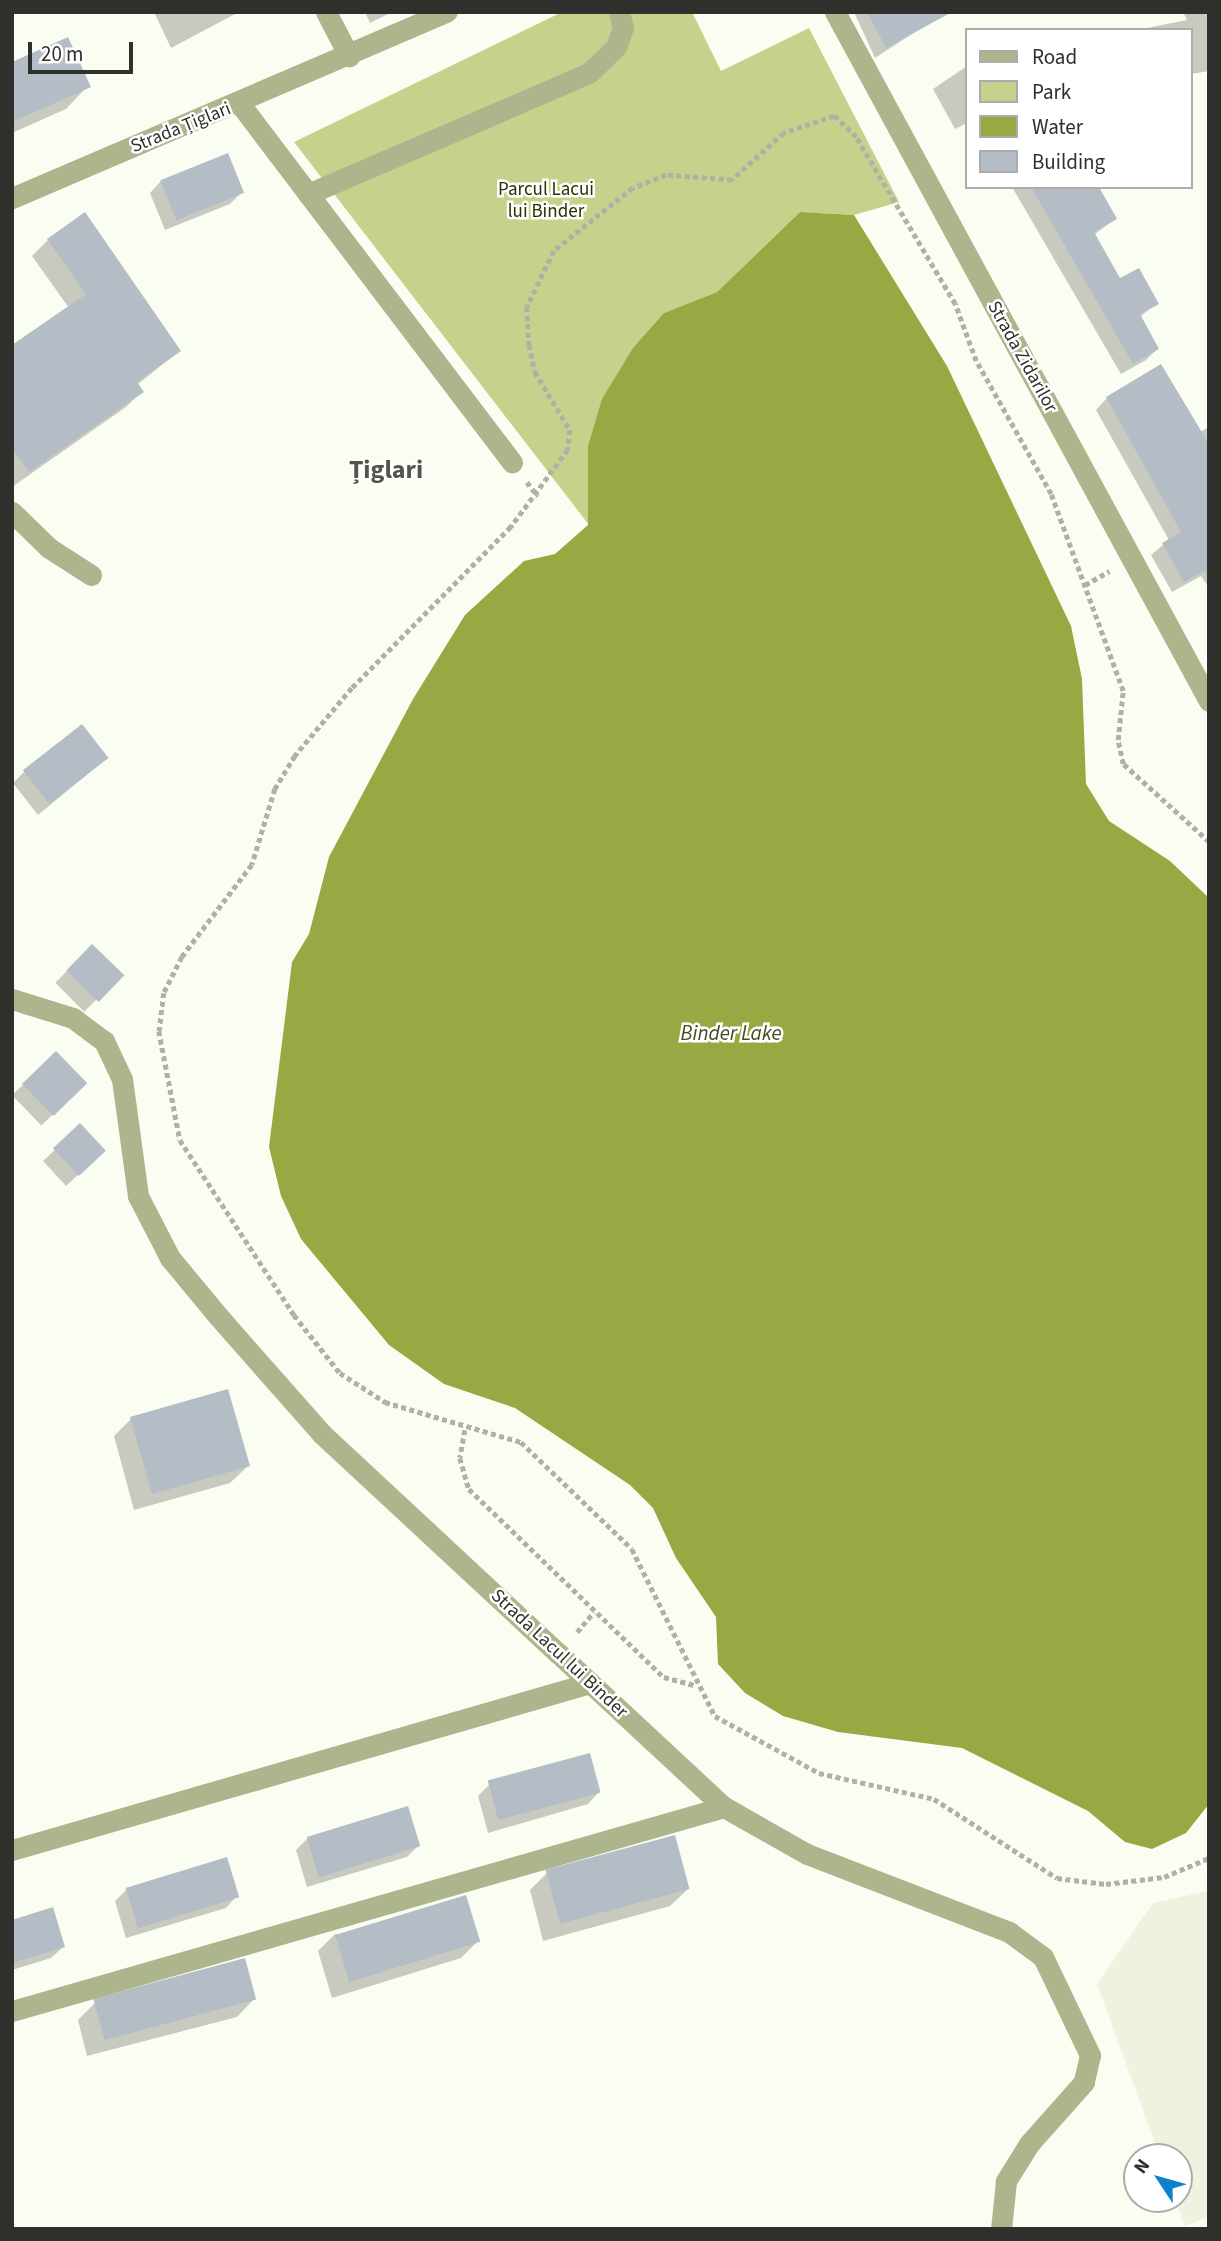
<!DOCTYPE html>
<html>
<head>
<meta charset="utf-8">
<style>
  body { margin:0 }
  #map { position:relative; width:1221px; height:2241px; overflow:hidden; background:#fafdf1; font-family:"Source Sans 3",sans-serif }
  div>[style] { position:absolute }
  [style*='--x'] { left:calc(var(--x)*1px); top:calc(var(--y)*1px); width:calc(var(--w)*1px); rotate:calc(var(--a)*1deg) }
  .built>* { inset:0; background:#eef2df }
  .green>* { inset:0; background:#c6d28b }
  .water>* { inset:0; background:#9aa844 }
  .shadow>* { inset:0; background:#0003; transform-origin:0 0 }
  .building>* { inset:0; background:#b4bdc6; transform-origin:0 0 }
  .path>* { height:4.5px; margin-top:-2.25px; transform-origin:0; background:repeating-linear-gradient(90deg,#aeb1a7 0 5px,transparent 0 8.5px) }
  .minor>* { height:21px; margin:-10.5px; padding:0 10.5px; transform-origin:10.5px; border-radius:10.5px; background:#adb58c }
  span { translate:-50% -50%; white-space:nowrap; text-align:center; line-height:1.15; -webkit-text-stroke:5px #fff; paint-order:stroke }
  .street-label { font-size:19px; color:#2f302b }
  .park-label { font-size:19px; color:#2b3105 }
  .water-label { font-size:21px; color:#464c22; font-style:italic }
  .district-label { font-size:26px; color:#53554b; font-weight:700 }
  .frame { position:absolute; inset:0; border:14px solid #2f302b; pointer-events:none }
  .legend { position:absolute; left:965px; top:28px; width:228px; height:161px; box-sizing:border-box; background:#fff; border:2px solid #acacaa; margin:0; padding:9px 12px; list-style:none; font-size:21px; color:#2f302b }
  .legend li { display:flex; align-items:center; gap:14px; height:35px }
  .legend b { width:35px; border:2px solid #acacaa }
  .north { position:absolute; left:1123px; top:2143px; width:70px; height:70px; box-sizing:border-box; background:#fff; border:2px solid #acacaa; border-radius:50%; rotate:306deg; font-size:19px; font-weight:700; line-height:28px; text-align:center; color:#2f302b }
  .north::after { content:''; display:block; margin:auto; width:24px; height:32px; background:#0a83cc; clip-path:polygon(50% 0,100% 100%,50% 72%,0 100%) }
  .scale { position:absolute; left:28px; top:42px; width:105px; height:32px; box-sizing:border-box; border:4px solid #2f302b; border-top:0; padding-left:9px; font-size:21px; line-height:24px; white-space:nowrap; color:#2f302b; -webkit-text-stroke:5px #fff; paint-order:stroke }
</style>
</head>
<body>
<div id="map">
  <div class="built">
    <div style="clip-path:polygon(1209px 1891px,1209px 2216px,1185px 2226px,1175px 2199px,1179px 2157px,1160px 2157px,1097px 1984px,1153px 1903px)"></div>
  </div>
  <div class="green">
    <div style="clip-path:polygon(562px 12px,692px 12px,721px 71px,809px 28px,899px 202px,854px 215px,800px 212px,717px 292px,664px 313px,588px 446px,589px 525px,294px 142px)"></div>
  </div>
  <div class="water">
    <div style="clip-path:polygon(800px 212px,854px 215px,947px 366px,1071px 626px,1082px 679px,1086px 784px,1109px 821px,1170px 861px,1209px 898px,1209px 1804px,1186px 1833px,1152px 1849px,1125px 1842px,1088px 1811px,962px 1748px,838px 1732px,783px 1716px,745px 1693px,718px 1664px,716px 1617px,676px 1558px,653px 1508px,630px 1485px,515px 1408px,444px 1384px,389px 1345px,301px 1239px,281px 1196px,269px 1147px,292px 962px,309px 934px,329px 857px,413px 699px,465px 615px,524px 561px,555px 554px,588px 525px,588px 446px,602px 399px,633px 348px,664px 313px,717px 292px)"></div>
  </div>
  <div class="shadow">
    <div style="clip-path:polygon(154px 12px,239px 12px,171px 48px)"></div>
    <div style="clip-path:polygon(365px 12px,392px 12px,370px 23px)"></div>
    <div style="clip-path:polygon(854px 12px,919px 12px,926px 25px,875px 58px)"></div>
    <div style="clip-path:polygon(1183px 12px,1209px 12px,1209px 71px,1191px 74px,1191px 30px,1137px 30px,1187px 20px)"></div>
    <div style="clip-path:polygon(12px 64px,88px 86px,66px 109px,12px 133px)"></div>
    <div style="clip-path:polygon(967px 66px,967px 123px,955px 129px,933px 89px)"></div>
    <div style="clip-path:polygon(161px 181px,242px 192px,230px 204px,165px 230px,150px 193px)"></div>
    <div style="clip-path:polygon(1012px 187px,1095px 187px,1115px 219px,1094px 235px,1119px 281px,1157px 303px,1140px 317px,1157px 349px,1146px 360px,1121px 374px)"></div>
    <div style="clip-path:polygon(48px 240px,179px 351px,137px 385px,142px 391px,126px 407px,12px 487px,12px 341px,15px 346px,69px 308px,32px 256px)"></div>
    <div style="clip-path:polygon(1107px 398px,1200px 432px,1209px 427px,1209px 588px,1201px 576px,1172px 592px,1151px 555px,1169px 540px,1096px 410px)"></div>
    <div style="clip-path:polygon(107px 758px,38px 815px,13px 783px,24px 772px)"></div>
    <div style="left:92px;top:946px;width:41px;height:52px;rotate:45deg"></div>
    <div style="left:56px;top:1053px;width:42px;height:61px;rotate:46deg"></div>
    <div style="clip-path:polygon(80px 1126px,92px 1162px,66px 1186px,43px 1161px)"></div>
    <div style="clip-path:polygon(131px 1419px,248px 1466px,230px 1483px,134px 1510px,114px 1436px)"></div>
    <div style="clip-path:polygon(489px 1785px,599px 1792px,588px 1804px,488px 1833px,478px 1796px)"></div>
    <div style="clip-path:polygon(308px 1838px,418px 1846px,407px 1857px,307px 1887px,296px 1850px)"></div>
    <div style="clip-path:polygon(547px 1873px,688px 1889px,670px 1906px,543px 1941px,530px 1890px)"></div>
    <div style="clip-path:polygon(127px 1889px,237px 1896px,226px 1908px,126px 1938px,115px 1901px)"></div>
    <div style="clip-path:polygon(12px 1921px,63px 1947px,51px 1958px,12px 1970px)"></div>
    <div style="clip-path:polygon(335px 1934px,478px 1941px,461px 1958px,332px 1998px,318px 1951px)"></div>
    <div style="clip-path:polygon(254px 1999px,237px 2017px,87px 2056px,78px 2020px,95px 2003px)"></div>
  </div>
  <div class="building">
    <div style="clip-path:polygon(867px 12px,952px 12px,886px 48px)"></div>
    <div style="clip-path:polygon(68px 37px,91px 87px,12px 122px,12px 62px)"></div>
    <div style="left:228px;top:153px;width:43px;height:73px;rotate:68deg"></div>
    <div style="clip-path:polygon(1031px 187px,1099px 187px,1117px 219px,1094px 232px,1120px 278px,1139px 268px,1159px 304px,1140px 314px,1159px 349px,1133px 364px)"></div>
    <div style="clip-path:polygon(85px 212px,181px 351px,137px 382px,144px 392px,29px 472px,12px 448px,12px 345px,86px 294px,47px 239px)"></div>
    <div style="clip-path:polygon(1161px 364px,1209px 444px,1209px 579px,1204px 571px,1184px 582px,1162px 543px,1181px 532px,1106px 397px)"></div>
    <div style="left:82px;top:724px;width:43px;height:75px;rotate:52deg"></div>
    <div style="left:92px;top:944px;width:45px;height:37px;rotate:44deg"></div>
    <div style="left:56px;top:1051px;width:45px;height:47px;rotate:46deg"></div>
    <div style="left:80px;top:1123px;width:38px;height:37px;rotate:47deg"></div>
    <div style="left:228px;top:1389px;width:80px;height:102px;rotate:74deg"></div>
    <div style="left:590px;top:1753px;width:41px;height:106px;rotate:75deg"></div>
    <div style="left:408px;top:1806px;width:42px;height:106px;rotate:73deg"></div>
    <div style="left:675px;top:1835px;width:56px;height:134px;rotate:75deg"></div>
    <div style="left:227px;top:1857px;width:42px;height:106px;rotate:73deg"></div>
    <div style="left:466px;top:1895px;width:49px;height:137px;rotate:73deg"></div>
    <div style="clip-path:polygon(53px 1907px,65px 1947px,12px 1963px,12px 1920px)"></div>
    <div style="left:245px;top:1958px;width:43px;height:157px;rotate:75deg"></div>
  </div>
  <div class="path">
    <div style="--x:527;--y:482;--w:18;--a:52"></div>
    <div style="--x:1085;--y:585;--w:28;--a:-30"></div>
    <div style="--x:1209;--y:842;--w:116;--a:-137.8"></div>
    <div style="--x:1123;--y:764;--w:25;--a:-102"></div>
    <div style="--x:1118;--y:740;--w:49;--a:-84.2"></div>
    <div style="--x:1123;--y:691;--w:210;--a:-110.1"></div>
    <div style="--x:1051;--y:494;--w:153;--a:-119.4"></div>
    <div style="--x:976;--y:361;--w:61;--a:-110.2"></div>
    <div style="--x:955;--y:304;--w:194;--a:-120.7"></div>
    <div style="--x:856;--y:137;--w:30;--a:-136"></div>
    <div style="--x:834;--y:116;--w:53;--a:161.2"></div>
    <div style="--x:784;--y:133;--w:70;--a:137.9"></div>
    <div style="--x:732;--y:180;--w:66;--a:-175.7"></div>
    <div style="--x:666;--y:175;--w:35;--a:158"></div>
    <div style="--x:633;--y:188;--w:101;--a:141.4"></div>
    <div style="--x:554;--y:251;--w:62;--a:115.7"></div>
    <div style="--x:527;--y:307;--w:38;--a:87"></div>
    <div style="--x:529;--y:345;--w:28;--a:77"></div>
    <div style="--x:535;--y:372;--w:68;--a:58.9"></div>
    <div style="--x:570;--y:430;--w:20;--a:96"></div>
    <div style="--x:568;--y:450;--w:96;--a:126.5"></div>
    <div style="--x:511;--y:527;--w:226;--a:134.6"></div>
    <div style="--x:352;--y:688;--w:89;--a:130"></div>
    <div style="--x:295;--y:756;--w:39;--a:121"></div>
    <div style="--x:275;--y:789;--w:79;--a:106.8"></div>
    <div style="--x:252;--y:865;--w:116;--a:127.3"></div>
    <div style="--x:182;--y:957;--w:40;--a:116.6"></div>
    <div style="--x:164;--y:993;--w:38;--a:97"></div>
    <div style="--x:159;--y:1031;--w:111;--a:79.1"></div>
    <div style="--x:180;--y:1140;--w:209;--a:56.9"></div>
    <div style="--x:294;--y:1315;--w:74;--a:51.6"></div>
    <div style="--x:340;--y:1373;--w:54;--a:32.8"></div>
    <div style="--x:385;--y:1402;--w:142;--a:16.4"></div>
    <div style="--x:521;--y:1442;--w:154;--a:43.9"></div>
    <div style="--x:632;--y:1549;--w:186;--a:63.6"></div>
    <div style="--x:715;--y:1716;--w:119;--a:28.7"></div>
    <div style="--x:819;--y:1773;--w:118;--a:12.7"></div>
    <div style="--x:934;--y:1799;--w:146;--a:32.7"></div>
    <div style="--x:1057;--y:1878;--w:49;--a:7"></div>
    <div style="--x:1106;--y:1884;--w:58;--a:-6.9"></div>
    <div style="--x:1164;--y:1877;--w:49;--a:-22.9"></div>
    <div style="--x:465;--y:1430;--w:28;--a:100"></div>
    <div style="--x:460;--y:1458;--w:32;--a:74"></div>
    <div style="--x:469;--y:1489;--w:271;--a:44"></div>
    <div style="--x:664;--y:1677;--w:31;--a:15"></div>
    <div style="--x:577;--y:1632;--w:26;--a:-50"></div>
  </div>
  <div class="minor">
    <div style="--x:326;--y:12;--w:50;--a:62.4"></div>
    <div style="--x:835;--y:12;--w:784;--a:61.51"></div>
    <div style="--x:240;--y:104;--w:450;--a:52.8"></div>
    <div style="--x:308;--y:194;--w:306;--a:-23.3"></div>
    <div style="--x:589;--y:73;--w:37;--a:-44"></div>
    <div style="--x:616;--y:47;--w:20;--a:-70"></div>
    <div style="--x:623;--y:28;--w:16;--a:-104"></div>
    <div style="--x:12;--y:198;--w:473;--a:-23.2"></div>
    <div style="--x:12;--y:512;--w:52;--a:44.2"></div>
    <div style="--x:49;--y:548;--w:50;--a:32.7"></div>
    <div style="--x:12;--y:999;--w:64;--a:17.3"></div>
    <div style="--x:73;--y:1018;--w:39;--a:37"></div>
    <div style="--x:104;--y:1041;--w:42;--a:64.7"></div>
    <div style="--x:122;--y:1079;--w:118;--a:82.2"></div>
    <div style="--x:138;--y:1196;--w:70;--a:62.7"></div>
    <div style="--x:170;--y:1258;--w:75;--a:50.4"></div>
    <div style="--x:218;--y:1316;--w:157;--a:48.6"></div>
    <div style="--x:322;--y:1434;--w:322;--a:42.9"></div>
    <div style="--x:558;--y:1653;--w:226;--a:42.9"></div>
    <div style="--x:724;--y:1807;--w:95;--a:29.5"></div>
    <div style="--x:807;--y:1854;--w:217;--a:21.1"></div>
    <div style="--x:1009;--y:1932;--w:42;--a:36.3"></div>
    <div style="--x:1043;--y:1957;--w:109;--a:64.4"></div>
    <div style="--x:1090;--y:2055;--w:28;--a:103"></div>
    <div style="--x:1084;--y:2082;--w:83;--a:131.6"></div>
    <div style="--x:1029;--y:2144;--w:44;--a:121.9"></div>
    <div style="--x:1006;--y:2181;--w:48;--a:95.9"></div>
    <div style="--x:12;--y:1850;--w:602;--a:-16.12"></div>
    <div style="--x:12;--y:2011;--w:741;--a:-15.99"></div>
  </div>
  <div class="street-label">
    <span style="left:181px;top:128px;rotate:-22deg">Strada Țiglari</span>
    <span style="left:1022px;top:357px;rotate:61deg">Strada Zidarilor</span>
    <span style="left:559px;top:1654px;rotate:43deg">Strada Lacul lui Binder</span>
  </div>
  <div class="park-label">
    <span style="left:546px;top:201px">Parcul Lacui<br>lui Binder</span>
  </div>
  <div class="water-label">
    <span style="left:731px;top:1033px">Binder Lake</span>
  </div>
  <div class="district-label">
    <span style="left:386px;top:470px">Țiglari</span>
  </div>
  <div class="frame"></div>
  <ul class="legend">
  <li><b style="height:9px;background:#adb58c"></b>Road</li>
  <li><b style="height:19px;background:#c6d28b"></b>Park</li>
  <li><b style="height:19px;background:#9aa844"></b>Water</li>
  <li><b style="height:19px;background:#b4bdc6"></b>Building</li>
  </ul>
  <div class="north">N</div>
  <div class="scale">20 m</div>
</div>
</body>
</html>
